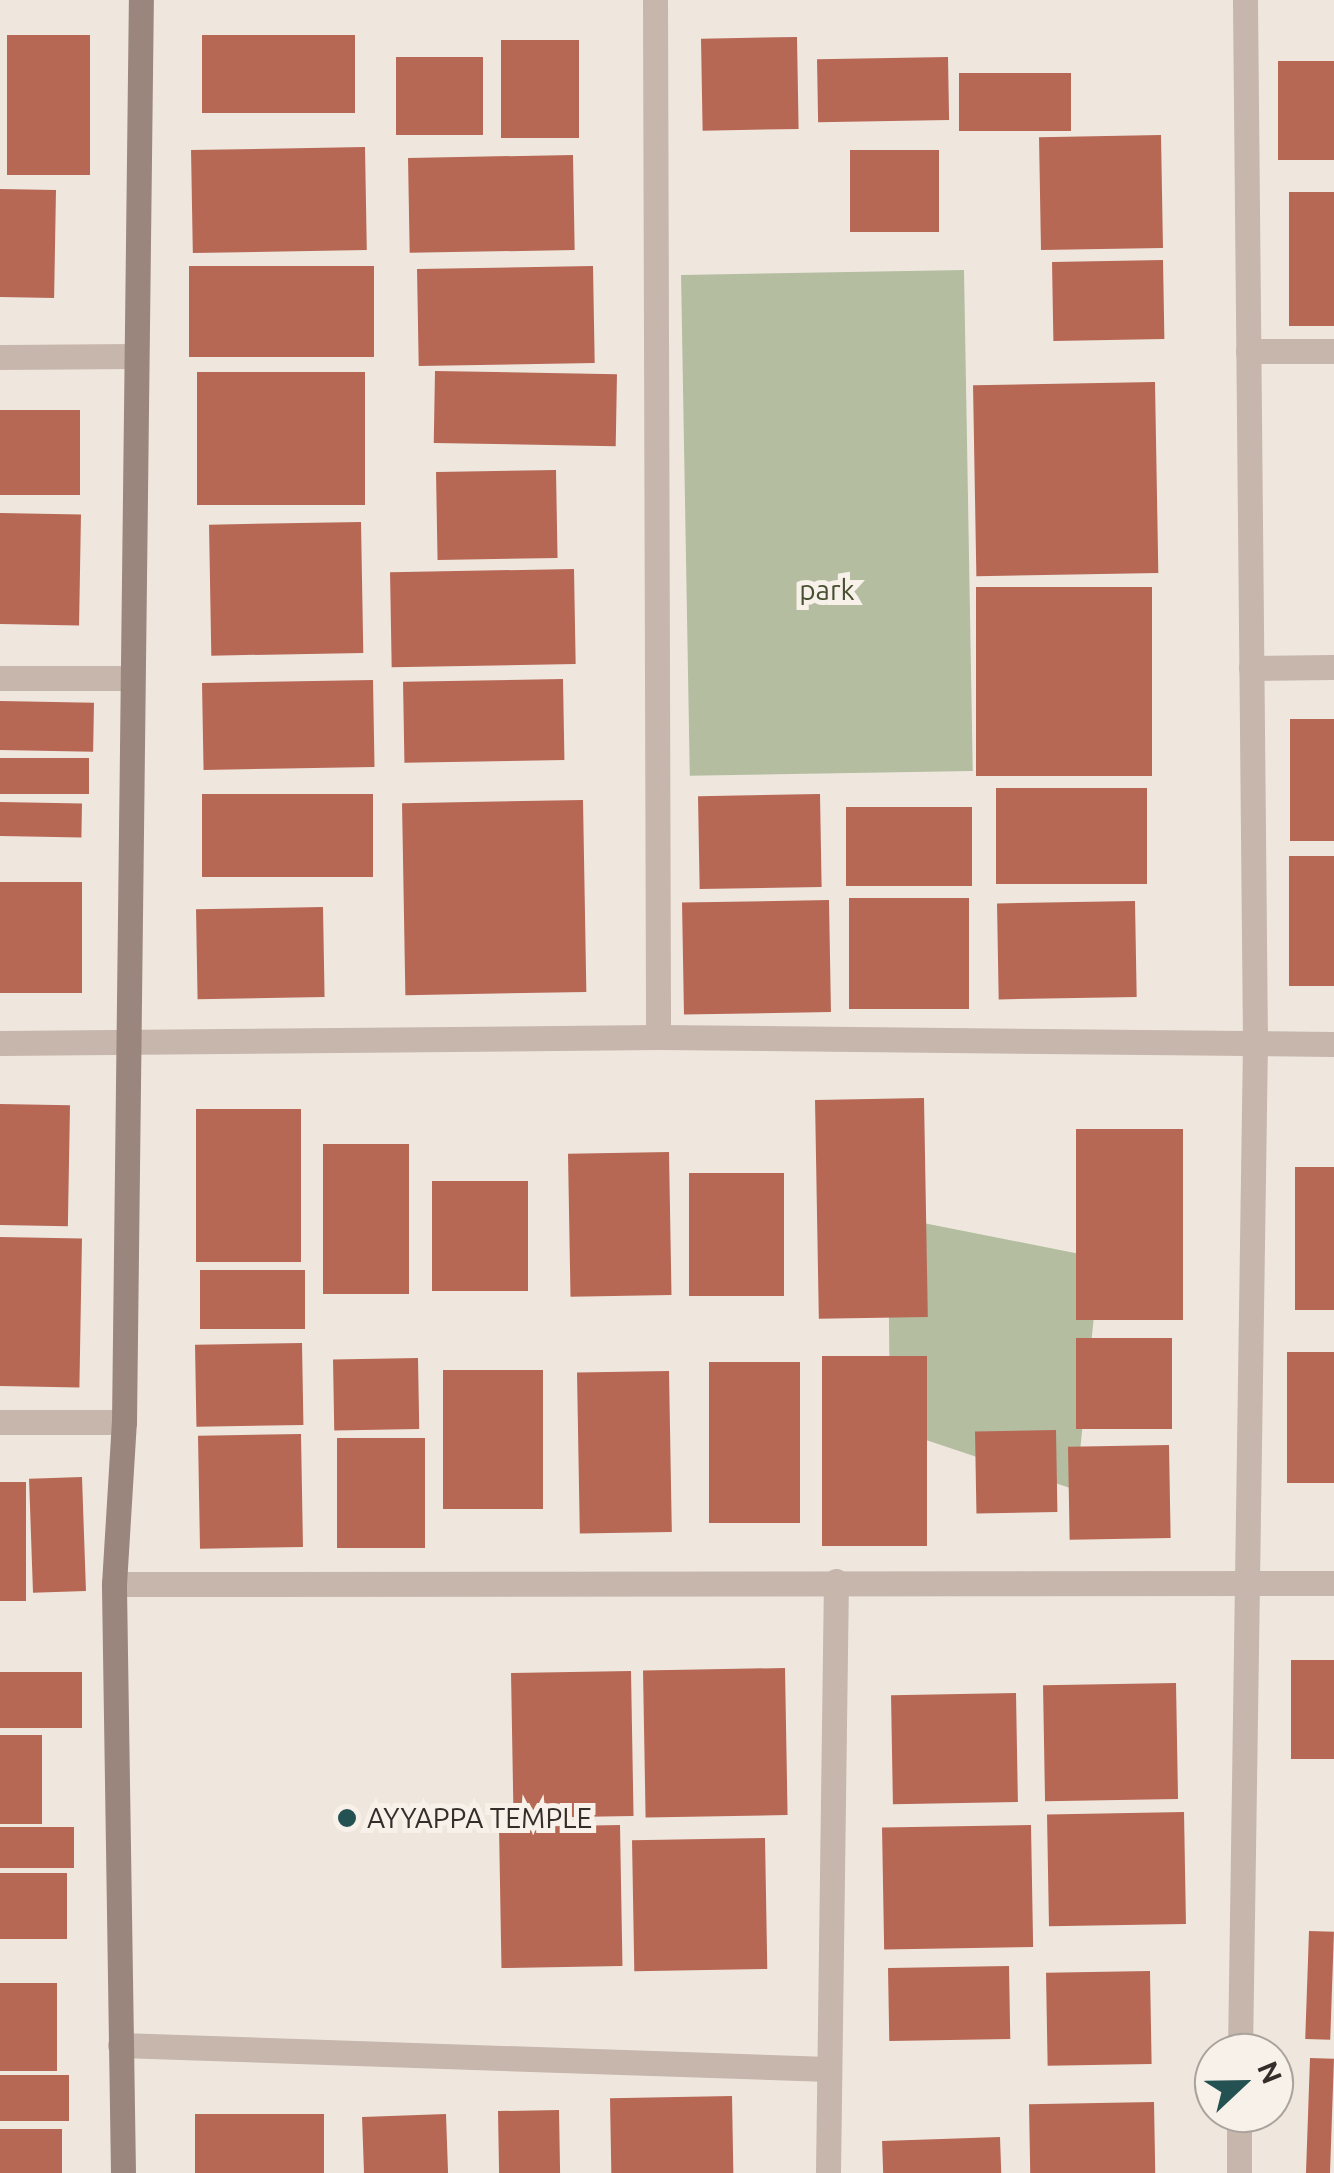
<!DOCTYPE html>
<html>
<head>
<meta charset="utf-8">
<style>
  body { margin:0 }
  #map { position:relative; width:1334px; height:2173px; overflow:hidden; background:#efe7de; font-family:Ubuntu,sans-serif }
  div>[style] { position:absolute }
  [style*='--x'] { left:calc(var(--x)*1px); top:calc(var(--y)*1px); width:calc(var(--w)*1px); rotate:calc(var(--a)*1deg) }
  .green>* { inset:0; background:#b4bda0; transform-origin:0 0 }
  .building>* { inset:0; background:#b76855; transform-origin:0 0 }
  .street>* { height:25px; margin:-12.5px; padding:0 12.5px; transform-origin:12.5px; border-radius:12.5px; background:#c6b6ac }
  .secondary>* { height:25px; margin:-12.5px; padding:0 12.5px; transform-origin:12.5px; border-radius:12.5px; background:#9a867d }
  .dots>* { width:28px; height:28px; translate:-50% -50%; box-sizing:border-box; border:5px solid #f8f1ea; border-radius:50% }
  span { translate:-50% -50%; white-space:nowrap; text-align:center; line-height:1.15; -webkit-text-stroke:10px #f8f1ea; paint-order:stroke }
  .park-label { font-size:28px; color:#465030 }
  .poi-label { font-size:28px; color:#352d2a }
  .left { translate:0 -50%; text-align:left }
  .north { position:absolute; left:1194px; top:2033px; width:100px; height:100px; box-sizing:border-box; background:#f8f1ea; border:2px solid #aaa39d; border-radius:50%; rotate:68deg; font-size:28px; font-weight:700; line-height:40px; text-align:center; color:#352d2a }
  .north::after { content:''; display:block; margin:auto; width:35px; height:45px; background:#245152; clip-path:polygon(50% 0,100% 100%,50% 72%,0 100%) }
</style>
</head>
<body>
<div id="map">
  <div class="green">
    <div style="left:964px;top:270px;width:501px;height:283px;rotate:89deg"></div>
    <div style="clip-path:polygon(888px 1216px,1100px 1258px,1076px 1490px,890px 1428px)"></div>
  </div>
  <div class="building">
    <div style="left:7px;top:35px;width:83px;height:140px"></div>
    <div style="left:202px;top:35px;width:153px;height:78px"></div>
    <div style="left:797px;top:37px;width:92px;height:96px;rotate:89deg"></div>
    <div style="left:501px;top:40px;width:78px;height:98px"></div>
    <div style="left:396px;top:57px;width:87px;height:78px"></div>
    <div style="left:948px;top:57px;width:63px;height:131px;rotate:89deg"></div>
    <div style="left:1278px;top:61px;width:56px;height:99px"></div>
    <div style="left:959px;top:73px;width:112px;height:58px"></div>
    <div style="left:1161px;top:135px;width:113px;height:122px;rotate:89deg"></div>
    <div style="left:365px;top:147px;width:103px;height:174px;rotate:89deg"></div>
    <div style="left:850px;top:150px;width:89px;height:82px"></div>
    <div style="left:573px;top:155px;width:95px;height:165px;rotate:89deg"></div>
    <div style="left:0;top:189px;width:56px;height:108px;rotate:1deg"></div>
    <div style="left:1289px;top:192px;width:45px;height:134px"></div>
    <div style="left:1163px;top:260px;width:79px;height:111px;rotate:89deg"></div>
    <div style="left:374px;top:266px;width:91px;height:185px;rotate:90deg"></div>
    <div style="left:593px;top:266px;width:97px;height:176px;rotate:89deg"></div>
    <div style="left:435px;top:371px;width:182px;height:72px;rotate:1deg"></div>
    <div style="left:365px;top:372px;width:133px;height:168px;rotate:90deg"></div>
    <div style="left:1155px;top:382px;width:191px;height:182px;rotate:89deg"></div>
    <div style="left:0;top:410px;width:80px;height:85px"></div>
    <div style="left:556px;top:470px;width:88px;height:120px;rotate:89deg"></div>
    <div style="left:0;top:513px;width:81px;height:111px;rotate:1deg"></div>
    <div style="left:361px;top:522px;width:131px;height:152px;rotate:89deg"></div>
    <div style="left:574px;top:569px;width:95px;height:184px;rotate:89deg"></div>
    <div style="left:976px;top:587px;width:176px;height:189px"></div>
    <div style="left:563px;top:679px;width:81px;height:160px;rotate:89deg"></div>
    <div style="left:373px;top:680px;width:87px;height:171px;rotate:89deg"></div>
    <div style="left:0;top:701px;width:94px;height:49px;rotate:1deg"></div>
    <div style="left:1290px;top:719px;width:44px;height:122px"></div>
    <div style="left:0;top:758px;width:89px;height:36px"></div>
    <div style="left:1147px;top:788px;width:96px;height:151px;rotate:90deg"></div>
    <div style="left:373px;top:794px;width:83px;height:171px;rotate:90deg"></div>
    <div style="left:820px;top:794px;width:93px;height:122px;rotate:89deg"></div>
    <div style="left:583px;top:800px;width:192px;height:181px;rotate:89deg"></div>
    <div style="left:0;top:802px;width:82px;height:34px;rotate:1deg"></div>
    <div style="left:972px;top:807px;width:79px;height:126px;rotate:90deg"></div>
    <div style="left:1289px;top:856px;width:45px;height:130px"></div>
    <div style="left:0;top:882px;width:82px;height:111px"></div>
    <div style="left:849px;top:898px;width:120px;height:111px"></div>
    <div style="left:829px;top:900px;width:112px;height:147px;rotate:89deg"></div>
    <div style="left:1135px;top:901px;width:96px;height:138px;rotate:89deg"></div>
    <div style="left:323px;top:907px;width:90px;height:127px;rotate:89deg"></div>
    <div style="left:924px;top:1098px;width:219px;height:109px;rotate:89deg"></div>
    <div style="left:0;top:1104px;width:70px;height:121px;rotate:1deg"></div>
    <div style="left:196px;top:1109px;width:105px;height:153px"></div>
    <div style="left:1076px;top:1129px;width:107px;height:191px"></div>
    <div style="left:409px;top:1144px;width:150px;height:86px;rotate:90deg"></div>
    <div style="left:669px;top:1152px;width:143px;height:101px;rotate:89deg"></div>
    <div style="left:1295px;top:1167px;width:39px;height:143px"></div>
    <div style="left:689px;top:1173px;width:95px;height:123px"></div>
    <div style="left:432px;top:1181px;width:96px;height:110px"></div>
    <div style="left:0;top:1237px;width:82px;height:149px;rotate:1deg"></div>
    <div style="left:305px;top:1270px;width:59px;height:105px;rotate:90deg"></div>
    <div style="left:1172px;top:1338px;width:91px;height:96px;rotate:90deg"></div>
    <div style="left:302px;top:1343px;width:82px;height:107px;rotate:89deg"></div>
    <div style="left:1287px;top:1352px;width:47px;height:131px"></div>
    <div style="left:822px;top:1356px;width:105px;height:190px"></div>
    <div style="left:418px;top:1358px;width:71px;height:85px;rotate:89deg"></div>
    <div style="left:800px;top:1362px;width:161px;height:91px;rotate:90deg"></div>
    <div style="left:543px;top:1370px;width:139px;height:100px;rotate:90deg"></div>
    <div style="left:669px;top:1371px;width:161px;height:92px;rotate:89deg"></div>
    <div style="left:1056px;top:1430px;width:82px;height:81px;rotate:89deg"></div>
    <div style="left:301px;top:1434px;width:113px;height:103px;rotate:89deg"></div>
    <div style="left:337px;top:1438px;width:88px;height:110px"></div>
    <div style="left:1169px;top:1445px;width:93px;height:101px;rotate:89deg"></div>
    <div style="left:82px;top:1477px;width:114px;height:53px;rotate:88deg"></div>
    <div style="left:0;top:1482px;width:26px;height:119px"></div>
    <div style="left:1291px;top:1660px;width:43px;height:99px"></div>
    <div style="left:785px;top:1668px;width:147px;height:142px;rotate:89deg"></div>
    <div style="left:631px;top:1671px;width:145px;height:120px;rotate:89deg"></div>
    <div style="left:0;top:1672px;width:82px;height:56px"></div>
    <div style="left:1176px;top:1683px;width:116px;height:133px;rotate:89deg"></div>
    <div style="left:1016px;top:1693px;width:109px;height:125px;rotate:89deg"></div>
    <div style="left:0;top:1735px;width:42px;height:89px"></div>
    <div style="left:1184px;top:1812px;width:112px;height:137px;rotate:89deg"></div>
    <div style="left:620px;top:1825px;width:141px;height:121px;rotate:89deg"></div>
    <div style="left:1031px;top:1825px;width:122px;height:149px;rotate:89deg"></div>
    <div style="left:0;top:1827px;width:74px;height:41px"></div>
    <div style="left:765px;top:1838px;width:131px;height:133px;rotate:89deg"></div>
    <div style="left:0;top:1873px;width:67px;height:66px"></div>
    <div style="left:1309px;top:1931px;width:25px;height:108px;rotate:2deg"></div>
    <div style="left:1009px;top:1966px;width:73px;height:121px;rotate:89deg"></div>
    <div style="left:1150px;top:1971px;width:93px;height:104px;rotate:89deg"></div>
    <div style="left:0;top:1983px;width:57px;height:88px"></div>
    <div style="left:1310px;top:2058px;width:24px;height:115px;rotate:2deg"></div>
    <div style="left:0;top:2075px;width:69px;height:46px"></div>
    <div style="left:732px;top:2096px;width:77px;height:122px;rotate:89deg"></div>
    <div style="left:1154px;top:2102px;width:71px;height:125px;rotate:89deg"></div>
    <div style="left:559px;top:2110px;width:63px;height:61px;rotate:89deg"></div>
    <div style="left:324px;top:2114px;width:59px;height:129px;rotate:90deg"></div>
    <div style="left:446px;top:2114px;width:59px;height:84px;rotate:88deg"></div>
    <div style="left:0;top:2129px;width:62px;height:44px"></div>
    <div style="left:1000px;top:2137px;width:36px;height:118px;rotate:88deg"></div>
  </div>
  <div class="street">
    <div style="--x:655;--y:0;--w:1037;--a:89.83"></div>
    <div style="--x:1248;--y:351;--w:86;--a:0"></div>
    <div style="--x:0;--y:357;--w:135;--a:-0.4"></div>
    <div style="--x:1251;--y:668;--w:83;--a:-0.7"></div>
    <div style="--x:0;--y:678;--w:130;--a:0"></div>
    <div style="--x:0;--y:1043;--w:658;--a:-0.52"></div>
    <div style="--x:658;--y:1037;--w:676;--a:0.59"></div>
    <div style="--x:0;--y:1422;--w:124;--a:0"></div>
    <div style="--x:114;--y:1584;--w:1220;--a:-0.05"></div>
    <div style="--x:120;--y:2045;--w:709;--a:1.94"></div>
    <div style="--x:1240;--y:2053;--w:1010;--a:-89.15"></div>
    <div style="--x:1255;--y:1043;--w:1043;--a:-90.55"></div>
    <div style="--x:828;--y:2173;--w:592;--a:-89.23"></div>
    <div style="--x:1239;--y:2173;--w:60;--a:-90"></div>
  </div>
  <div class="secondary">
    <div style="--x:123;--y:2173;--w:589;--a:-90.88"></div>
    <div style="--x:114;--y:1584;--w:162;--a:-86.5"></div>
    <div style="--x:124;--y:1422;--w:1422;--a:-89.32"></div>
  </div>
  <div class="dots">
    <div style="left:347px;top:1818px;background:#245152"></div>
  </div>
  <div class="park-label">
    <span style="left:827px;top:590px">park</span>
  </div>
  <div class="poi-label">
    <span class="left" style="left:367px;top:1818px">AYYAPPA TEMPLE</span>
  </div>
  <div class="north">N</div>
</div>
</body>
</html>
